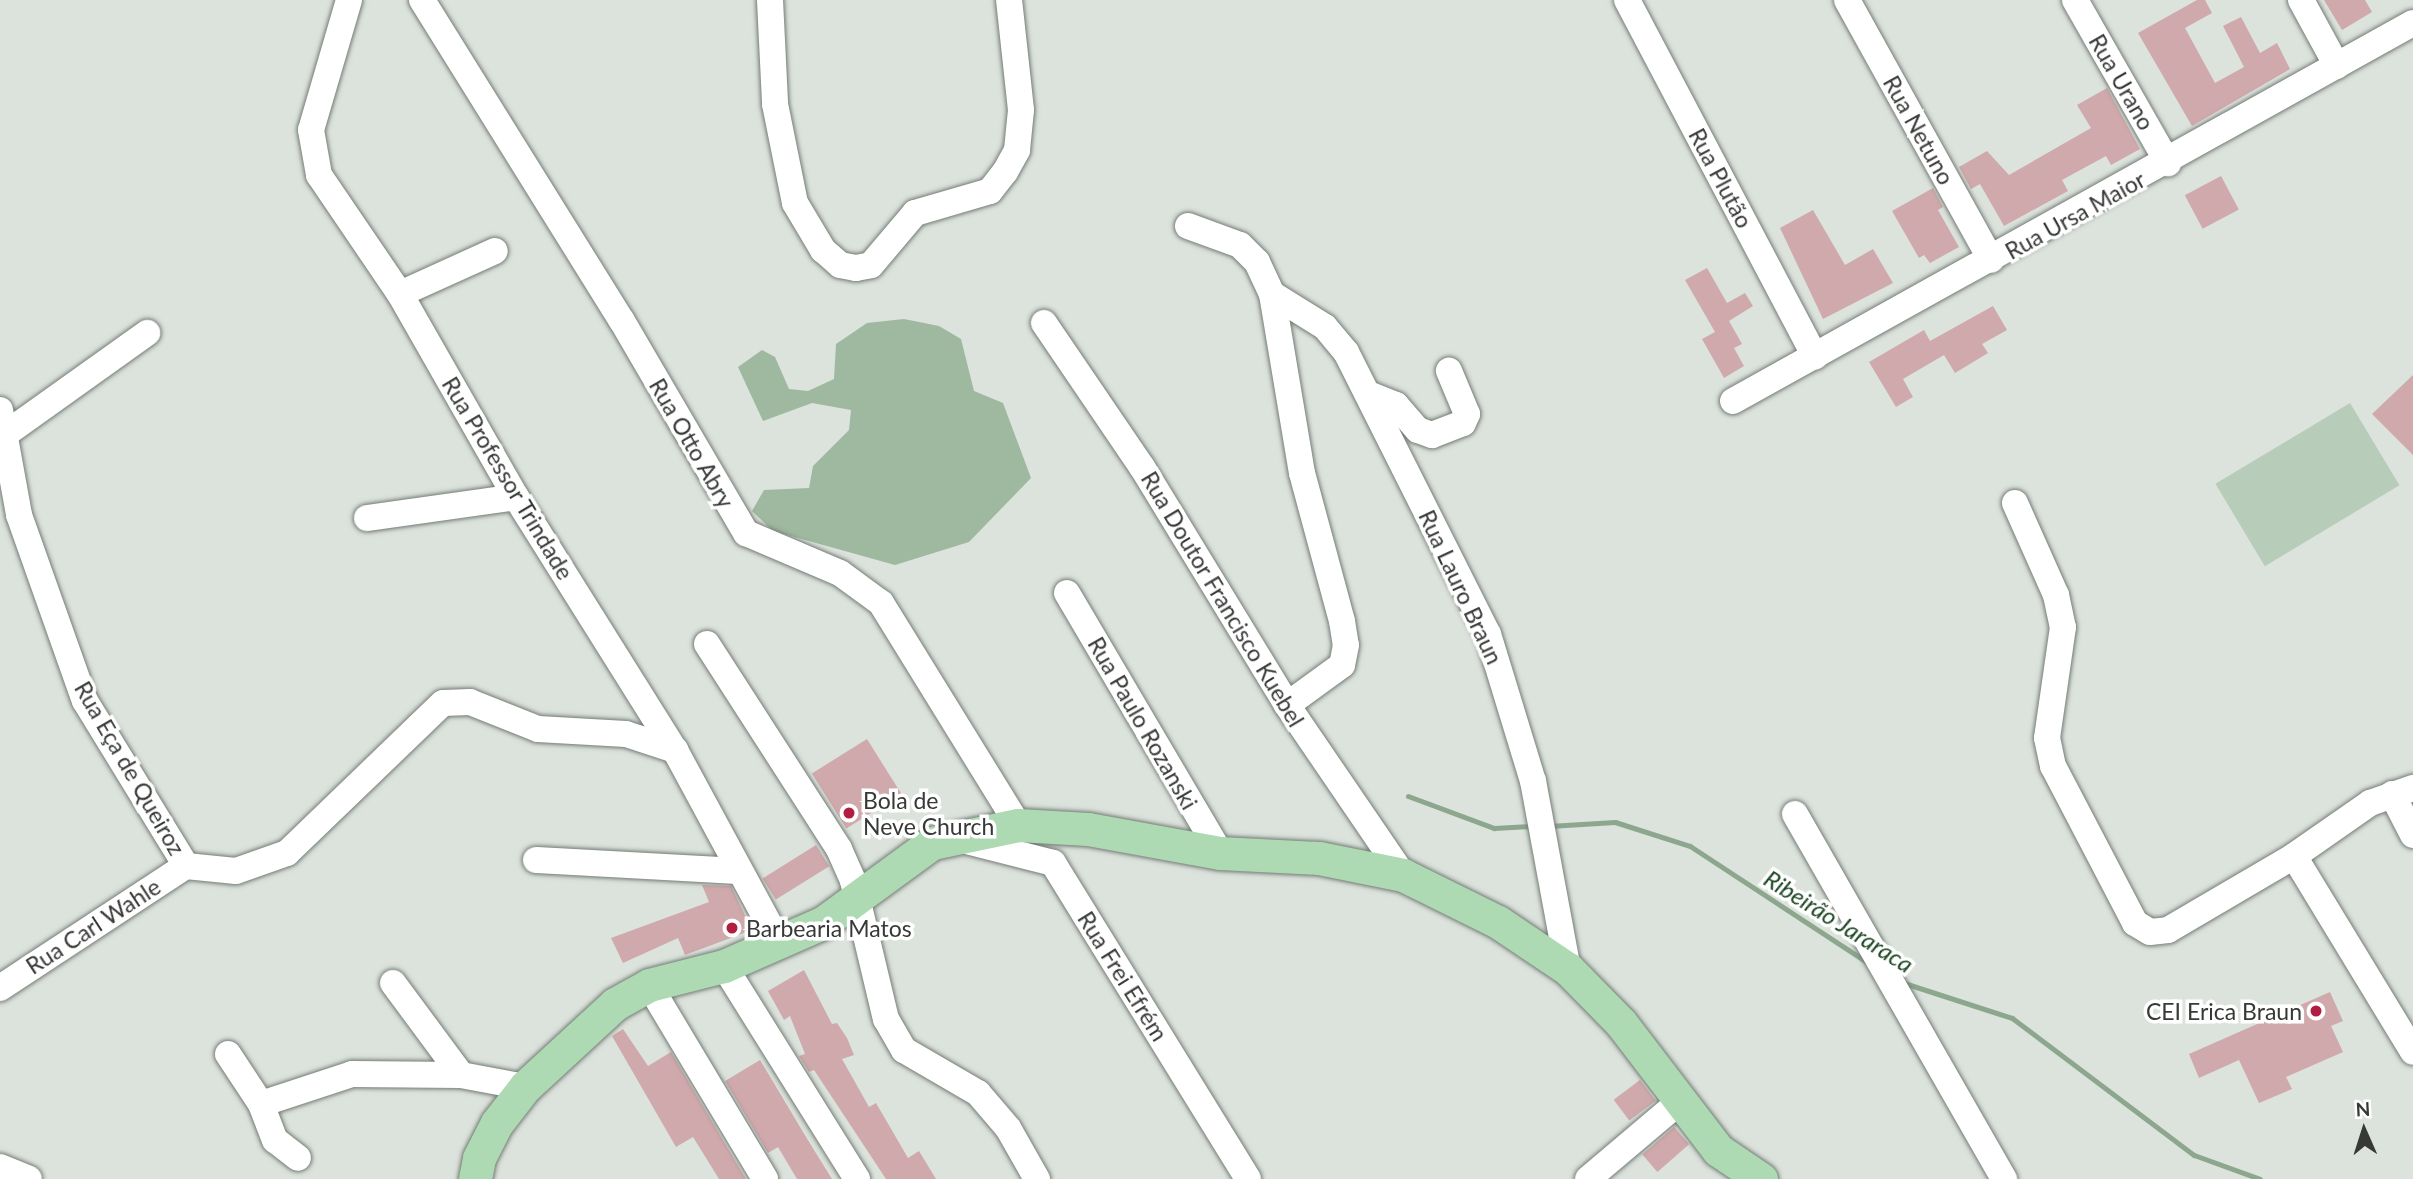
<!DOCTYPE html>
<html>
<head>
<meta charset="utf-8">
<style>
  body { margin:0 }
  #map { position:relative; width:2413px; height:1179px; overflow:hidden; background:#dbe3dc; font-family:Lato,sans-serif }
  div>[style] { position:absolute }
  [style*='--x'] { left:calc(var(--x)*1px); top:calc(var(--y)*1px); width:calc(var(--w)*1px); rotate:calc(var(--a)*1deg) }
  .green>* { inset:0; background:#b7ccb9; transform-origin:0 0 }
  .forest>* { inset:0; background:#9eb9a0 }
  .stream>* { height:5px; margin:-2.5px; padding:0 2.5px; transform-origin:2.5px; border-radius:2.5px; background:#8da78f }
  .building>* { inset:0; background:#d0a9ac; transform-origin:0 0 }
  .roads { filter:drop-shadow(0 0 2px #757c76) drop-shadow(0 0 2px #757c76) }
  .minor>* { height:26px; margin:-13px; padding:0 13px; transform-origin:13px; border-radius:13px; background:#fff }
  .major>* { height:33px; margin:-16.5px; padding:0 16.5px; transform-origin:16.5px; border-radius:16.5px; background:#addab2 }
  .dots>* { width:19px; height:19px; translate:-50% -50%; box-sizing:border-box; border:4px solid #fff; border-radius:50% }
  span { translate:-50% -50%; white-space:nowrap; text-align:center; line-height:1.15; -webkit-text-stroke:7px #fff; paint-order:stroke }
  .street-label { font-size:23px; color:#363936 }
  .poi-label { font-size:23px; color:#363936 }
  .left { translate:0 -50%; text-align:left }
  .right { translate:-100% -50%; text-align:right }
  .water-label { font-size:24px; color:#1e4825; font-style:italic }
  .north { position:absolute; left:2329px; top:1095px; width:70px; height:70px; -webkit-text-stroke:5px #fff; paint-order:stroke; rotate:357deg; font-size:19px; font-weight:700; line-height:28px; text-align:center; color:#363936 }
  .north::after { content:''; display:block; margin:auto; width:24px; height:32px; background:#363936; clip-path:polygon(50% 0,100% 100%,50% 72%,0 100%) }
</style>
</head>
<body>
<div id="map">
  <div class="green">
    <div style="left:2350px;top:403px;width:96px;height:157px;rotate:59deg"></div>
  </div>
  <div class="forest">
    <div style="clip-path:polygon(904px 319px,939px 326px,961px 339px,974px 391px,1003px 403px,1031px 478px,969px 542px,895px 565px,773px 531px,752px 511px,764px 490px,809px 488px,813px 466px,849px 430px,851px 410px,812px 403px,763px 421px,738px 367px,762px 350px,775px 357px,789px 389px,808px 391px,834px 379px,836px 344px,867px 323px)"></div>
  </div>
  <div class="stream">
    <div style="--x:1408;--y:796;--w:92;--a:20.4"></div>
    <div style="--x:1494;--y:828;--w:38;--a:-3"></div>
    <div style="--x:1549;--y:826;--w:66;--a:-3.5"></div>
    <div style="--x:1615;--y:822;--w:79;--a:17.7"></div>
    <div style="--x:1690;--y:846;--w:213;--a:33.3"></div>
    <div style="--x:1904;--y:983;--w:114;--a:18"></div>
    <div style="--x:2012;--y:1018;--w:228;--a:37"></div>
    <div style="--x:2194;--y:1155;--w:70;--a:20"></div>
  </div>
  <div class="building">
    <div style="clip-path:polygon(2197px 0,2205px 0,2212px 13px,2185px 28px,2215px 83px,2244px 67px,2223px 26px,2241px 17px,2260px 53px,2277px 43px,2290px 69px,2192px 126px,2138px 33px)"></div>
    <div style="clip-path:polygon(2324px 0,2365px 0,2372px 12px,2342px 30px)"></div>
    <div style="clip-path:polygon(2107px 88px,2140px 149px,2111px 165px,2106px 156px,2062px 180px,2068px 191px,2004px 226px,1980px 184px,1971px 189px,1959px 167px,1987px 151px,2009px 175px,2091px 128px,2077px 105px)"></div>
    <div style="left:2221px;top:176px;width:38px;height:41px;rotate:62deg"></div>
    <div style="clip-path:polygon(1933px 188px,1943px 207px,1938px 210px,1959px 247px,1930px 263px,1924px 255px,1919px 258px,1892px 211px)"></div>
    <div style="clip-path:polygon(1813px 210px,1845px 265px,1873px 249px,1893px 283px,1823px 319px,1780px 228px)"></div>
    <div style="clip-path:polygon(1707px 268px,1727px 303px,1745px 293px,1753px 306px,1729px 321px,1742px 344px,1734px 348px,1744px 366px,1724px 378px,1702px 339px,1715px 332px,1685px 280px)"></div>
    <div style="clip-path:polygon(1993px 306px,2007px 330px,1982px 344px,1988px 353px,1955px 373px,1944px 355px,1903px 379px,1913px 397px,1896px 407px,1869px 362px,1924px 330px,1930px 341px)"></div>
    <div style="clip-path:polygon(2413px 375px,2413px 455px,2372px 414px)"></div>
    <div style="left:867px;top:739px;width:65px;height:65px;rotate:58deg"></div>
    <div style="left:816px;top:845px;width:25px;height:63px;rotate:58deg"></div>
    <div style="clip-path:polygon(702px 885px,731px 886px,752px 930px,685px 955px,678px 938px,623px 963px,611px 938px,709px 902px)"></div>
    <div style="clip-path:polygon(804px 970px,832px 1024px,837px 1023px,847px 1038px,854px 1055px,842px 1059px,869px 1107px,876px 1103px,908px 1158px,919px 1151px,936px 1179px,886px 1179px,814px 1070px,809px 1072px,799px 1056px,805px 1054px,790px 1016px,784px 1020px,768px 991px)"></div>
    <div style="clip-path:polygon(2330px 992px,2343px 1021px,2331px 1026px,2343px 1052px,2286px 1077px,2292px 1089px,2259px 1103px,2239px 1060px,2199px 1078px,2189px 1054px)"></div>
    <div style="clip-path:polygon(623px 1029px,648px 1066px,671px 1052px,746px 1179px,719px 1179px,693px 1137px,676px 1147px,612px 1036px)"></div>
    <div style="clip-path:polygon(760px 1060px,806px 1137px,832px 1179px,797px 1179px,778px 1147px,768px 1153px,725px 1081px)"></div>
    <div style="left:1640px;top:1080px;width:26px;height:33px;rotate:53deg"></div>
    <div style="left:1674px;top:1127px;width:23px;height:42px;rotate:49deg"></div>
  </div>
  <div class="roads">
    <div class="minor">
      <div style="--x:349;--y:0;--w:135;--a:106.3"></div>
      <div style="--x:311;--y:130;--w:46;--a:79.9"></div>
      <div style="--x:319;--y:175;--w:144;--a:55.8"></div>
      <div style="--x:400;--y:294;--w:234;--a:60.3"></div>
      <div style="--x:516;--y:497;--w:299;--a:57.9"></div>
      <div style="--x:675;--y:750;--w:218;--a:61.6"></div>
      <div style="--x:422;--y:0;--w:378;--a:58.1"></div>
      <div style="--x:622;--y:321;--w:246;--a:59.7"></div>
      <div style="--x:746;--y:533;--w:102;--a:23.1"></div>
      <div style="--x:840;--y:573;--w:51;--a:36.2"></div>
      <div style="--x:881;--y:603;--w:261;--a:58.3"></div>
      <div style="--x:770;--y:0;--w:104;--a:87.2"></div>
      <div style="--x:775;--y:104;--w:101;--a:78.6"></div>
      <div style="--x:795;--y:203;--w:55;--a:59.2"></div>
      <div style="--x:823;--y:250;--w:23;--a:41"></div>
      <div style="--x:840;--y:265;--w:16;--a:11"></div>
      <div style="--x:856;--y:268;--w:15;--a:-11"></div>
      <div style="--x:871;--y:265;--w:68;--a:-49.8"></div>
      <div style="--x:915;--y:213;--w:78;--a:-16.3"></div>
      <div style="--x:990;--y:191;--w:24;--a:-52"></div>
      <div style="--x:1005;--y:172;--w:25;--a:-61"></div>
      <div style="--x:1017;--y:150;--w:40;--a:-84.3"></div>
      <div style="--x:1021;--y:110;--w:111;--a:-96.2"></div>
      <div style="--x:1627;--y:0;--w:403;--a:62.2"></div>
      <div style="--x:1847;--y:0;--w:297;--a:61"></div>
      <div style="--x:2075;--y:0;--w:188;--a:60.3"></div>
      <div style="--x:2301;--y:0;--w:75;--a:61.4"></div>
      <div style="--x:1188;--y:226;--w:55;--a:20.1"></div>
      <div style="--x:1240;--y:245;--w:24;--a:45"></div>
      <div style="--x:1257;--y:262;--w:35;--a:65"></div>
      <div style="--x:1272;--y:294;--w:181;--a:80.5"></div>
      <div style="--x:1302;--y:473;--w:153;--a:74.9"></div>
      <div style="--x:1342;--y:621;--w:24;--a:81"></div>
      <div style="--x:1346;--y:645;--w:20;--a:101"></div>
      <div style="--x:1342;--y:665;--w:68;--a:144"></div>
      <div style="--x:400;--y:294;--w:104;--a:-24.4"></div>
      <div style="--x:1272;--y:294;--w:62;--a:31.9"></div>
      <div style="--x:1325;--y:327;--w:33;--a:50"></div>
      <div style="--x:1346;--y:352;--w:316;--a:63.3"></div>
      <div style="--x:1488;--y:634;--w:154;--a:73"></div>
      <div style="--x:1533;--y:781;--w:191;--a:79.5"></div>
      <div style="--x:1044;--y:323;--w:174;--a:55.8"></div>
      <div style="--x:1142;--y:467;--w:279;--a:58.6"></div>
      <div style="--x:1287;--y:705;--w:206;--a:55.7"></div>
      <div style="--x:1371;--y:395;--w:27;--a:22"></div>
      <div style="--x:1396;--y:405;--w:33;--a:49"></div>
      <div style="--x:1418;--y:430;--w:15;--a:20"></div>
      <div style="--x:1432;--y:435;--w:33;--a:-21"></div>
      <div style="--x:1463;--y:423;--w:10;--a:-66"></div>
      <div style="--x:1467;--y:414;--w:47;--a:-112.7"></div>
      <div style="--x:1733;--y:401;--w:778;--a:-29.07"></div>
      <div style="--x:0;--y:410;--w:107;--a:79.7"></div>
      <div style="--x:19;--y:515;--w:197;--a:70.5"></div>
      <div style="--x:85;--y:701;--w:193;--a:58.5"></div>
      <div style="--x:186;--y:866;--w:50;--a:5.7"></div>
      <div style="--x:236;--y:871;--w:54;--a:-19.4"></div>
      <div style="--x:287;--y:853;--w:216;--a:-43.9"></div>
      <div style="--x:443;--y:703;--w:27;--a:-2"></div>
      <div style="--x:470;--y:702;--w:73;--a:21.7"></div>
      <div style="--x:538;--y:729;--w:88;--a:3.3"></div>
      <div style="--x:626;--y:734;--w:52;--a:18.1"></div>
      <div style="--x:4;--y:435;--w:176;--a:-35.5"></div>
      <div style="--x:2015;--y:503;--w:101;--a:66"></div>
      <div style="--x:2056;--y:595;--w:33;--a:78"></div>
      <div style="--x:2063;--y:627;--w:112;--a:98.2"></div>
      <div style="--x:2047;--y:738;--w:29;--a:78"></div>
      <div style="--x:2053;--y:766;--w:177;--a:62.4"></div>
      <div style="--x:2135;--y:923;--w:17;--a:31"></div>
      <div style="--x:2150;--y:932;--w:18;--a:-6"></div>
      <div style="--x:2168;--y:930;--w:146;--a:-30.4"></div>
      <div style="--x:2294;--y:856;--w:93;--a:-34.9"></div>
      <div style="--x:2370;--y:803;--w:46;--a:-19.2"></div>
      <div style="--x:367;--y:518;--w:150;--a:-8"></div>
      <div style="--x:1067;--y:593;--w:302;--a:59.5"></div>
      <div style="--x:707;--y:644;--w:244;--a:57.2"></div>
      <div style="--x:839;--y:849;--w:35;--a:66"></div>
      <div style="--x:853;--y:881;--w:142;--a:76.6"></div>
      <div style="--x:886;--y:1019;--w:36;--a:60"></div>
      <div style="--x:904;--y:1050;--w:86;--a:30.2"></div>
      <div style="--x:978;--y:1093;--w:46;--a:49.4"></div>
      <div style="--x:1008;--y:1128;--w:59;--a:60.4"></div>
      <div style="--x:2392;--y:794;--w:46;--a:62.9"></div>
      <div style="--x:1795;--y:814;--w:421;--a:60.2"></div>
      <div style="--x:959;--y:839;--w:97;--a:14.3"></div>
      <div style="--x:1053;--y:863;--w:371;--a:58.3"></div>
      <div style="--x:2294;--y:856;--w:229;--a:58.7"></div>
      <div style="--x:536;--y:860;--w:203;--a:3.1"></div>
      <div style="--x:724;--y:966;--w:251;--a:58"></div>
      <div style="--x:393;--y:983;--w:114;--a:53.5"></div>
      <div style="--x:649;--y:985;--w:226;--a:59.1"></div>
      <div style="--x:0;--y:988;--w:222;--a:-33.3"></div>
      <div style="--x:228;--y:1054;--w:60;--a:56.6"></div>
      <div style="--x:261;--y:1104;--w:96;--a:-18.2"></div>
      <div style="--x:352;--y:1074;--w:109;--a:0.5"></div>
      <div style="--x:461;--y:1075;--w:65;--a:10.6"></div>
      <div style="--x:261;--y:1104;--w:39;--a:69"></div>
      <div style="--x:275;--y:1140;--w:29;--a:38"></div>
      <div style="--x:0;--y:1167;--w:31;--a:22"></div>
      <div style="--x:1588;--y:1179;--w:119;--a:-40.2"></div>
    </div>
    <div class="major">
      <div style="--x:475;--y:1179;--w:21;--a:-79"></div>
      <div style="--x:479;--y:1158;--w:39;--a:-63"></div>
      <div style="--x:497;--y:1123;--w:46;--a:-52.1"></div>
      <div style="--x:525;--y:1087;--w:122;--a:-42.7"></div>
      <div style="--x:615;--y:1004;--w:39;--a:-29"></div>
      <div style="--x:649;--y:985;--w:77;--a:-14.2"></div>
      <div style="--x:724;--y:966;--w:109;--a:-23.7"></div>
      <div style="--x:824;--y:922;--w:134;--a:-36.2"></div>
      <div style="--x:932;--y:843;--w:88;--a:-11.8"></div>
      <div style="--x:1018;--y:825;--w:70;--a:3.3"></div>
      <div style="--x:1088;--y:829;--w:134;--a:10.3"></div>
      <div style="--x:1220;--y:853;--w:99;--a:2.9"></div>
      <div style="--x:1319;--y:858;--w:86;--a:11.4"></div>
      <div style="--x:1403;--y:875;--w:106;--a:26.3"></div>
      <div style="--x:1498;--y:922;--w:84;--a:33.9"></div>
      <div style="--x:1568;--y:969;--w:76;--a:45.5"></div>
      <div style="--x:1621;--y:1023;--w:160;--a:52.6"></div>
      <div style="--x:1718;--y:1150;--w:52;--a:34"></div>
    </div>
  </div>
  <div class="dots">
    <div style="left:849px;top:813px;background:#b11e42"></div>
    <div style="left:732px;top:928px;background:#b11e42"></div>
    <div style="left:2316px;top:1011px;background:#b11e42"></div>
  </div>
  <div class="street-label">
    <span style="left:2122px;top:82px;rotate:60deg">Rua Urano</span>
    <span style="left:1919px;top:130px;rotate:61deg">Rua Netuno</span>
    <span style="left:1721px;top:178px;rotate:62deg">Rua Plutão</span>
    <span style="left:2075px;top:215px;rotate:-29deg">Rua Ursa Maior</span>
    <span style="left:692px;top:443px;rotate:60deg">Rua Otto Abry</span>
    <span style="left:508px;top:478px;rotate:59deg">Rua Professor Trindade</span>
    <span style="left:1461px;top:587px;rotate:65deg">Rua Lauro Braun</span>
    <span style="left:1223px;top:599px;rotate:59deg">Rua Doutor Francisco Kuebel</span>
    <span style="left:1143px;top:723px;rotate:60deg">Rua Paulo Rozanski</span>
    <span style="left:130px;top:768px;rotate:60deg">Rua Eça de Queiroz</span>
    <span style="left:93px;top:926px;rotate:-33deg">Rua Carl Wahle</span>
    <span style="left:1123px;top:976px;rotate:58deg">Rua Frei Efrém</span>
  </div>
  <div class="poi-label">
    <span class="left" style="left:863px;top:813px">Bola de<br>Neve Church</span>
    <span class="left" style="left:746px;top:928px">Barbearia Matos</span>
    <span class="right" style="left:2302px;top:1011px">CEI Erica Braun</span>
  </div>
  <div class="water-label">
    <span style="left:1839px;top:921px;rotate:32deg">Ribeirão Jararaca</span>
  </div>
  <div class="north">N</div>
</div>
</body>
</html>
